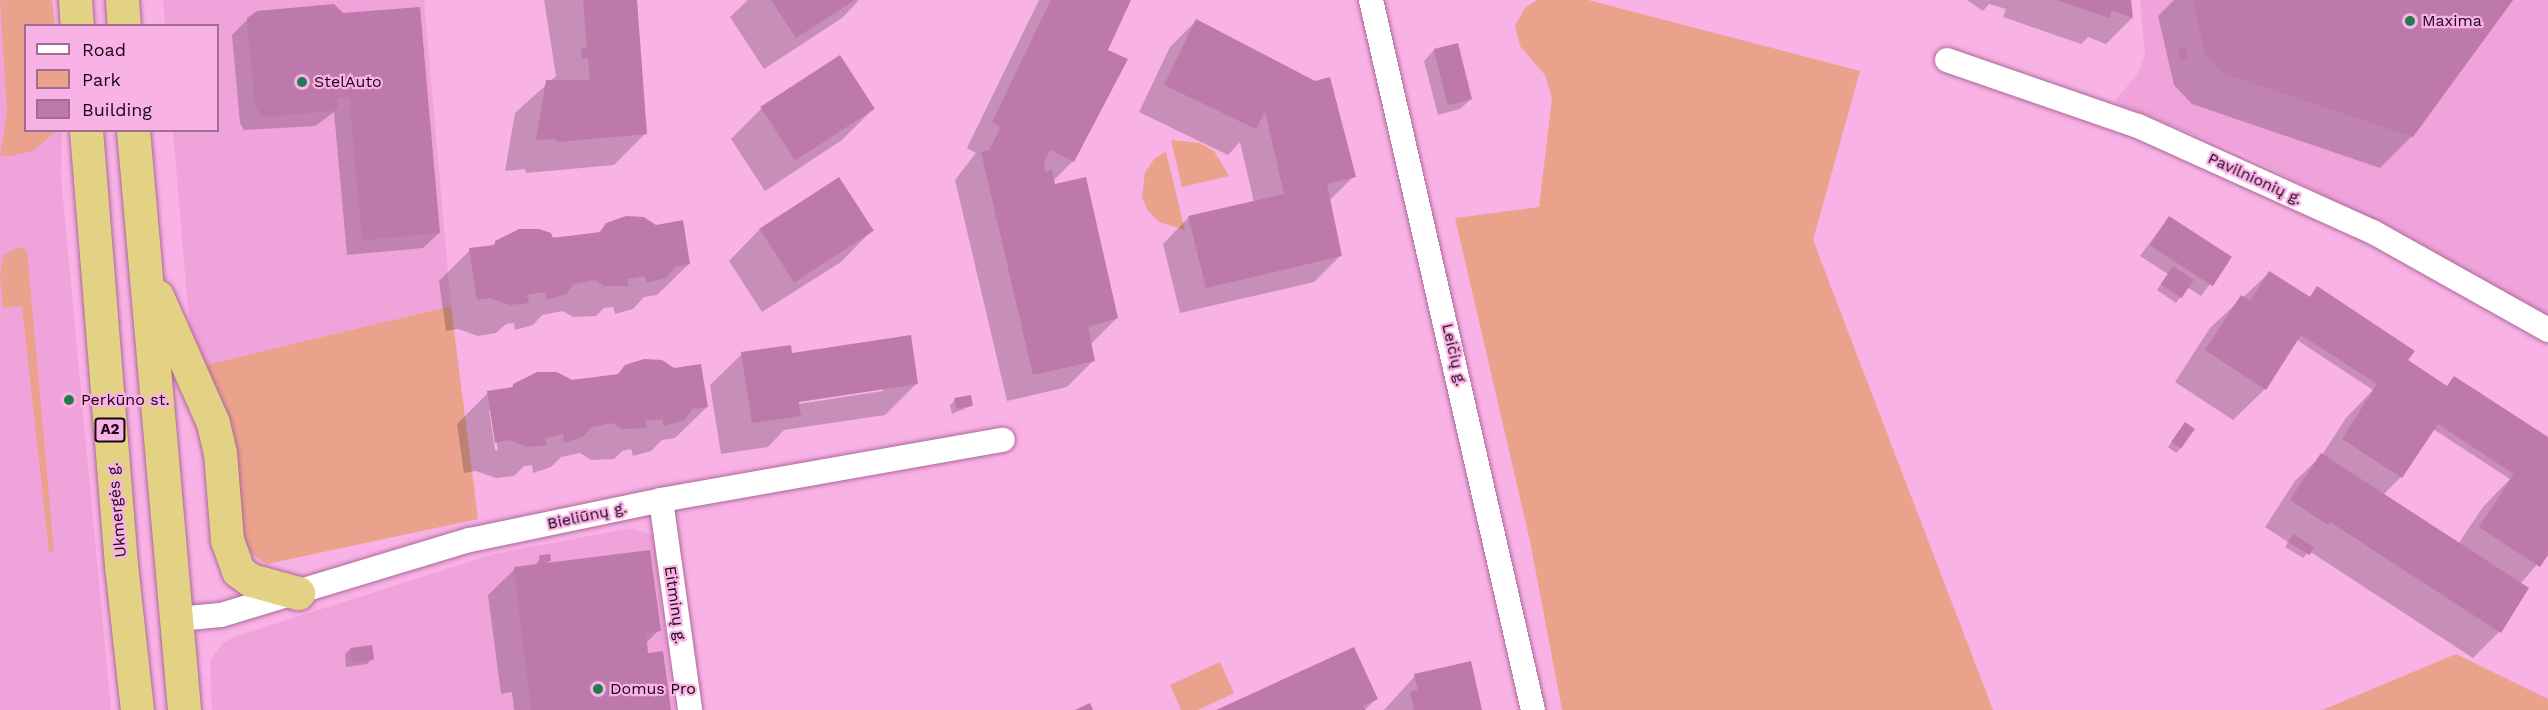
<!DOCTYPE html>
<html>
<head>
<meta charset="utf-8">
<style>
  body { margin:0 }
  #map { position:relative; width:2548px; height:710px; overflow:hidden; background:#f9b2e5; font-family:"Work Sans",sans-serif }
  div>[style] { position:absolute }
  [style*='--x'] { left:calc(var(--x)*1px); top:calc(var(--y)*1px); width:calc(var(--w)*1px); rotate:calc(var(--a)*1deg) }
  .built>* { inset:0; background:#f0a3da }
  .green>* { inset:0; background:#eba28c }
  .shadow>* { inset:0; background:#0003 }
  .building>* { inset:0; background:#bc79a9; transform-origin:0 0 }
  .roads { filter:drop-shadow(0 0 2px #ab6999) drop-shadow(0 0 2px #ab6999) }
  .street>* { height:24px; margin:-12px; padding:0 12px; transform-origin:12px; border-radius:12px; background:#fff }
  .highway>* { height:33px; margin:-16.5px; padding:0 16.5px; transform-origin:16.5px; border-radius:16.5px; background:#e3d284 }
  .dots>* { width:16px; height:16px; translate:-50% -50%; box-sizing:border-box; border:3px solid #f9b2e5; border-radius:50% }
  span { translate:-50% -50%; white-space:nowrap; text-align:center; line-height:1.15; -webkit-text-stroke:4.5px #f9b2e5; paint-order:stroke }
  .shield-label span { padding:2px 4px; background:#f9b2e5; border:2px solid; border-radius:4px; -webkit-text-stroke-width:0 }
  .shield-label { font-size:15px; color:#1c0416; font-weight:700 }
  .poi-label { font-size:16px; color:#1c0416 }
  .left { translate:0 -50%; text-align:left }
  .street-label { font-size:16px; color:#1c0416 }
  .legend { position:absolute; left:24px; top:24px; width:195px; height:108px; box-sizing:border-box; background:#f9b2e5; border:2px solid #a16c92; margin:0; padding:8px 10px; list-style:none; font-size:18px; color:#1c0416 }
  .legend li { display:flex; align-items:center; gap:12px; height:30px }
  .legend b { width:30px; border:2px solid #a16c92 }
</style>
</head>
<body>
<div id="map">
  <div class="built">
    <div style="clip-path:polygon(0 0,52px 0,55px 25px,26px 26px,26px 130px,62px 131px,61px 178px,111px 710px,0 710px)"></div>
    <div style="clip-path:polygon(163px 0,424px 0,451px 306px,201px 366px,190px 332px,173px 131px,218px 130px,218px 26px,165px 25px)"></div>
    <div style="clip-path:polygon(2140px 0,2548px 0,2548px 317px,2428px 249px,2241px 153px,2114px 102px,2138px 73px,2145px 54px)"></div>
    <div style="clip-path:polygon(632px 528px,653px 536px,674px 710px,212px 710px,210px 660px,223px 643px,234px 637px,494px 554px)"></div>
  </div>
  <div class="green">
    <div style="clip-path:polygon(0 0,52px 0,55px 25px,26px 26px,26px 130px,56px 131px,33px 151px,10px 156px,0 155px,7px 113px)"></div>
    <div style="clip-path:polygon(1537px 0,1588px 0,1860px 71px,1813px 240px,1993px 710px,1562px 710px,1530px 541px,1455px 218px,1539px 207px,1552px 98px,1545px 75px,1520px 46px,1515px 26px,1525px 8px)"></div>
    <div style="clip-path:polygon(1171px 140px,1200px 143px,1214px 151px,1229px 176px,1182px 187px)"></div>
    <div style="clip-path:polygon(1166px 152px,1185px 230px,1159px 222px,1148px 211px,1142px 198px,1145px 172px,1155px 158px)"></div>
    <div style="clip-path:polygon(18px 247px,27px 250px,54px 551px,49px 552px,22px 306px,3px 308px,0 277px,3px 256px)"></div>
    <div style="clip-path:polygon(451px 306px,478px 519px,267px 564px,256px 557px,243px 546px,201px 366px)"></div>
    <div style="clip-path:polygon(2456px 654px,2548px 699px,2548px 710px,2322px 710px)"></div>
    <div style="clip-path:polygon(1220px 662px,1234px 693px,1198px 710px,1181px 710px,1170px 685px)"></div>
  </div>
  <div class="shadow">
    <div style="clip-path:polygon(544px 0,635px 0,646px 133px,614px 165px,526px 173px,525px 169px,505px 171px,515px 113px,556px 76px)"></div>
    <div style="clip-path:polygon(748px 0,859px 0,842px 18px,764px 69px,730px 17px)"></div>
    <div style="clip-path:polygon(1039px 0,1130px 0,1106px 50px,1126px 60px,1073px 161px,1053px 181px,1117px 318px,1090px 345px,1094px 360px,1067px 387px,1007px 401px,955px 180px,976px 153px,967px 148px)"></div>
    <div style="clip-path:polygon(1967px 0,2129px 0,2132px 18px,2106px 44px,2088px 37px,2081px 44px,2003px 17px,2006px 9px,1989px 4px,1983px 11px)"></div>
    <div style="clip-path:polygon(2174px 0,2513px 0,2412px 136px,2380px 168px,2192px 104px,2174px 85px,2158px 16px)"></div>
    <div style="clip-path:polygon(333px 6px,439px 233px,423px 248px,347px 255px,334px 112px,315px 126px,244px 130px,240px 123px,232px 35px,251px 16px)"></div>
    <div style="clip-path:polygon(1197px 20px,1354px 176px,1329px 201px,1340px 256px,1314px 282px,1180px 313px,1163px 244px,1189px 217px,1254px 202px,1240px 142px,1228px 155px,1139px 112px,1170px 47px)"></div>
    <div style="clip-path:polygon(1434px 50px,1471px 99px,1460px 109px,1438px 115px,1424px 61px)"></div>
    <div style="clip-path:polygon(762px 108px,873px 109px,842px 140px,765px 191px,731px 139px)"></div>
    <div style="clip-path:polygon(2169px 217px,2230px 257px,2201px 296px,2187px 287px,2176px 303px,2157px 290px,2168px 274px,2140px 256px)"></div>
    <div style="clip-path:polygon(607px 224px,689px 264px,657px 295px,644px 297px,633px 309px,615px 314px,613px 307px,604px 308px,596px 316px,573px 317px,563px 311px,542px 315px,533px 325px,515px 330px,514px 323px,506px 324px,496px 333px,478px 336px,458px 329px,446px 331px,439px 281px,470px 250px,491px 247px,496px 242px,597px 234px)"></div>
    <div style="clip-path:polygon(760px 229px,872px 230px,841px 262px,762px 312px,729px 261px)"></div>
    <div style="clip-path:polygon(evenodd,2269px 273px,2309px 298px,2317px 288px,2403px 366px,2446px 387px,2454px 377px,2548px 439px,2548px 552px,2520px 584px,2499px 632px,2473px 658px,2309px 551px,2303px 558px,2285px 547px,2288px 542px,2265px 527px,2295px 481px,2322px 455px,2346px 418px,2373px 390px,2297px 340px,2265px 389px,2233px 420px,2175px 382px,2210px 328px,2269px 273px,2433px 429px,2510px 479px,2483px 507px,2458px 544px,2383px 495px,2401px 477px,2433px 429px)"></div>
    <div style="clip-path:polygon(evenodd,742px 354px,791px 355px,916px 384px,885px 415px,784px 430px,768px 447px,721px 454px,710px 385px,742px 354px,883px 388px,883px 391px,792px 405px,792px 402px,883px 388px)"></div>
    <div style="clip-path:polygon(evenodd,625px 367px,707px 407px,675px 438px,662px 440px,651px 451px,633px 456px,631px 449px,622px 451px,614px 459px,591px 460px,580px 453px,561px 457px,551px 467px,533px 473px,532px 465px,524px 466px,514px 476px,496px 478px,476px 471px,464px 473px,457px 424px,488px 393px,510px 389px,514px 385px,616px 376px,625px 367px,489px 410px,492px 410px,498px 450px,495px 450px,489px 410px)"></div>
    <div style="clip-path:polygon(955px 400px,971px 406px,952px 414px,950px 405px)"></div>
    <div style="clip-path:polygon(2185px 424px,2181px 448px,2176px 453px,2168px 447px)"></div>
    <div style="clip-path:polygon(540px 558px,549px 561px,545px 565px,659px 630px,646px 643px,647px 654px,669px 710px,514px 710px,512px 692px,501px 694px,488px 595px,515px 569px,535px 566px)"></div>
    <div style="clip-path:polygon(350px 649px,372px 659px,367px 664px,346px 667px,345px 654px)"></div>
    <div style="clip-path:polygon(1415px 676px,1481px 710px,1384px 710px)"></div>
    <div style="clip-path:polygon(1376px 699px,1365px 710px,1220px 710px)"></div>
  </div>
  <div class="building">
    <div style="clip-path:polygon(583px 0,637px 0,647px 134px,557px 142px,556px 139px,536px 140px,546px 80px,590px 80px,588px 58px,582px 59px,581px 48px,587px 48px)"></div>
    <div style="clip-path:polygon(771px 0,855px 0,796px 38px)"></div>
    <div style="clip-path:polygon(1051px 0,1131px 0,1108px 50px,1128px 59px,1074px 162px,1050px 150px,1044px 162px,1045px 172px,1052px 170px,1055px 184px,1086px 177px,1118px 318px,1088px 327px,1095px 361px,1033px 375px,981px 152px,989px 150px,1001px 127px,992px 122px)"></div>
    <div style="clip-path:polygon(2057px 0,2131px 0,2133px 18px,2112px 10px,2109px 18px)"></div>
    <div style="clip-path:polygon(2193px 0,2513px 0,2413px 137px,2223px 73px,2205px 53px)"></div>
    <div style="clip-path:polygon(334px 4px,343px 13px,420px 7px,440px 233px,362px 240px,349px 97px,338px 98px,338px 107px,333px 111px,264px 117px,255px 107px,247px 18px,257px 11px)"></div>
    <div style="clip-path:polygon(1196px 19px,1315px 81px,1330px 77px,1356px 177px,1327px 184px,1342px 256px,1206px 288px,1188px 216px,1284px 194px,1265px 111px,1256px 129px,1164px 85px)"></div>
    <div style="left:1458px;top:43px;width:58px;height:25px;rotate:76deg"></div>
    <div style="left:2186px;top:47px;width:11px;height:8px;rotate:80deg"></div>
    <div style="left:840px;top:55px;width:64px;height:95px;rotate:57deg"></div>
    <div style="left:839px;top:177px;width:64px;height:95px;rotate:57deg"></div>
    <div style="clip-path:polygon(626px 216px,644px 217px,656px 225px,683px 220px,690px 264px,675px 267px,666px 278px,647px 283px,644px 276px,627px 279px,629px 286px,604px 286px,595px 280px,574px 284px,566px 294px,546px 300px,545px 292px,527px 295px,529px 303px,510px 305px,490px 298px,477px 300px,469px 248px,495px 245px,495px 241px,519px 229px,539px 229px,551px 233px,553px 238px,600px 232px,606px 223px)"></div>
    <div style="left:2169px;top:216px;width:75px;height:35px;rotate:33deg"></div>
    <div style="left:2173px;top:266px;width:25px;height:22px;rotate:34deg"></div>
    <div style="clip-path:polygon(2269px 271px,2310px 297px,2317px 286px,2415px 351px,2408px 360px,2447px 386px,2454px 376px,2548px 437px,2548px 555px,2540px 567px,2479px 527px,2514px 474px,2438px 424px,2402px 478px,2342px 439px,2377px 384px,2301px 335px,2266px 390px,2205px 350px,2241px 295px,2250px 301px)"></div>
    <div style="clip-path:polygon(911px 335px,918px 384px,799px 402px,801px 416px,752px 423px,741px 352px,791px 345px,792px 353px)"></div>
    <div style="clip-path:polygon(644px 359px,662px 360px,674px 368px,701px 364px,708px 407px,693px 409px,684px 420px,664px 426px,662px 419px,645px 421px,647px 428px,623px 429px,612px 423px,592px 427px,584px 436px,564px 443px,563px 434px,545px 438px,547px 445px,528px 447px,508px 440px,495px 443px,487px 391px,513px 387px,513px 384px,537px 372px,557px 372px,572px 380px,618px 374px,625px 365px)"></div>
    <div style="left:971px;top:395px;width:11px;height:17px;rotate:80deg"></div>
    <div style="left:2185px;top:422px;width:12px;height:24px;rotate:35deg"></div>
    <div style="clip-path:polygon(2321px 453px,2529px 588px,2501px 633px,2330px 522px,2328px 525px,2290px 500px)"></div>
    <div style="left:2293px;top:534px;width:25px;height:9px;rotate:32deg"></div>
    <div style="clip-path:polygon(650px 550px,661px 631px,646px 633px,648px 653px,663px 651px,671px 710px,531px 710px,514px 567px)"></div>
    <div style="left:550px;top:554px;width:7px;height:11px;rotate:82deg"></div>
    <div style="left:372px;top:645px;width:15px;height:22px;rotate:82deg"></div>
    <div style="clip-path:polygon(1354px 647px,1378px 699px,1363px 706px,1365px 710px,1216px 710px)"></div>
    <div style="clip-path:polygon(1471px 661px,1482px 710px,1414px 710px,1410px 692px,1418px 690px,1414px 674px)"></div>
    <div style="clip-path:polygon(1090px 703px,1093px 710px,1075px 710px)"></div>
  </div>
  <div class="roads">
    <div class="street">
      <div style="--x:1371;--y:0;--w:728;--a:77.15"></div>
      <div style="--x:1947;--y:60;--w:202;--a:19.1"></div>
      <div style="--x:2138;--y:126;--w:258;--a:24.3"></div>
      <div style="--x:2373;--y:232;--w:201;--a:29.2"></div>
      <div style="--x:661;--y:500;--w:212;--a:82.1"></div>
      <div style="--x:177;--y:619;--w:44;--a:-5.2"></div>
      <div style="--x:221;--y:615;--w:260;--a:-16.8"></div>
      <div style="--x:470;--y:540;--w:195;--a:-11.8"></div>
      <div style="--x:661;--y:500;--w:347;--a:-10"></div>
    </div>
    <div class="highway">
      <div style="--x:75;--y:0;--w:26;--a:86"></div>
      <div style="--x:122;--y:0;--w:26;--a:86"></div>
      <div style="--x:86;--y:130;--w:436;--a:85.4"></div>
      <div style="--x:121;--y:565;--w:146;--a:83.7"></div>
      <div style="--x:133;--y:130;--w:582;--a:84.97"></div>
      <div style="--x:157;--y:296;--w:139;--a:66.2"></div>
      <div style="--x:213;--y:423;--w:31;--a:77"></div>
      <div style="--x:220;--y:453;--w:87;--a:85.4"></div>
      <div style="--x:227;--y:540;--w:33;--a:70"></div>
      <div style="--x:238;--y:571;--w:16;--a:35"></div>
      <div style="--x:251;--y:580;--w:49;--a:15.5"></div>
    </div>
  </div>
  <div class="dots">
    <div style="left:2410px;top:21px;background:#227b4f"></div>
    <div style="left:302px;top:82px;background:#227b4f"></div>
    <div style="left:69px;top:400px;background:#227b4f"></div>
    <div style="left:598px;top:689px;background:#227b4f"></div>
  </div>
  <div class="shield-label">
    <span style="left:110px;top:430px">A2</span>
  </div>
  <div class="poi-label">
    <span class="left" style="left:2422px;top:21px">Maxima</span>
    <span class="left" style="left:314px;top:82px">StelAuto</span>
    <span class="left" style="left:81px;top:400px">Perkūno st.</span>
    <span class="left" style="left:610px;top:689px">Domus Pro</span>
  </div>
  <div class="street-label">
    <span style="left:2255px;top:179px;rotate:25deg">Pavilnionių g.</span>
    <span style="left:1454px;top:355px;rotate:77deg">Leičių g.</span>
    <span style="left:117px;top:510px;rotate:-95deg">Ukmergės g.</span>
    <span style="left:587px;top:516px;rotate:-12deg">Bieliūnų g.</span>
    <span style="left:675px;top:605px;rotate:82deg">Eitminų g.</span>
  </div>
  <ul class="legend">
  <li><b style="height:8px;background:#fff"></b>Road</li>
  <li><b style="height:16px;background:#eba28c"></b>Park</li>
  <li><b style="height:16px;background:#bc79a9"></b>Building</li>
  </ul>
</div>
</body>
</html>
